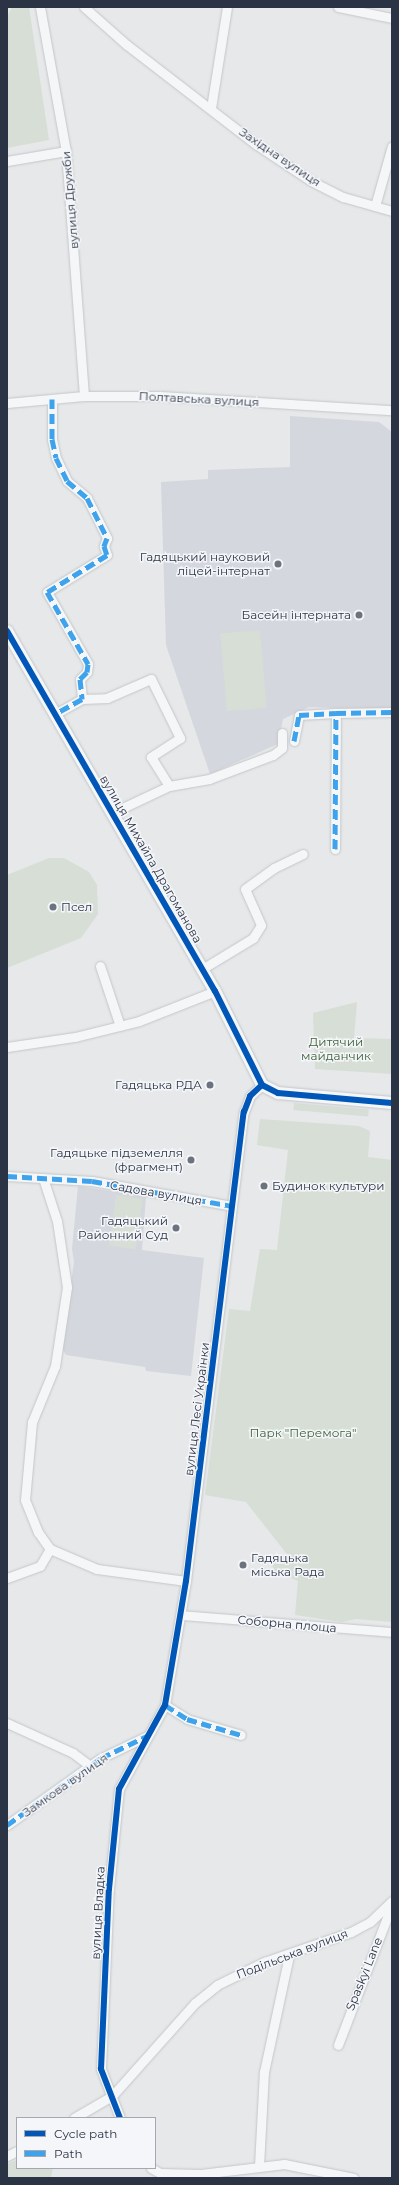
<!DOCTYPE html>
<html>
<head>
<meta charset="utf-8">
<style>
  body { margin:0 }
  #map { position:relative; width:399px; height:2185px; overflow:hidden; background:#e6e8ea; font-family:Montserrat,sans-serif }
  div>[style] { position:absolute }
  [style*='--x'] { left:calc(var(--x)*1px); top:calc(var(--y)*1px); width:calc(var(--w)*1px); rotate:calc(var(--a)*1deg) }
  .built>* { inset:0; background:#d4d7dd }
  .green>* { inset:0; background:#d6ded6; transform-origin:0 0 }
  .roads { filter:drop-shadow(0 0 1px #c4c6c8) drop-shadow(0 0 1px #c4c6c8) }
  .minor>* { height:9px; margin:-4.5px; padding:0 4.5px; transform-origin:4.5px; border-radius:4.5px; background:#f5f6f7 }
  .tertiary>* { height:12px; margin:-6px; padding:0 6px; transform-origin:6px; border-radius:6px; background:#f5f6f7 }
  .quiet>* { height:5px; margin-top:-2.5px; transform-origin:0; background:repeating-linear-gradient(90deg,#3ea3ec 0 10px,transparent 0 15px) }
  .cycleway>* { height:6px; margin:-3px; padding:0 3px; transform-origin:3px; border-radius:3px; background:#0057b8 }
  .dots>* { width:11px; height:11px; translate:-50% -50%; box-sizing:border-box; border:2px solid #f4f6f9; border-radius:50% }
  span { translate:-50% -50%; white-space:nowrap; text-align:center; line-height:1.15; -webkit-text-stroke:3px #f4f6f9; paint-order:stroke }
  .street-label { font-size:12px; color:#2b3445 }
  .poi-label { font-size:12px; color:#2b3445 }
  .right { translate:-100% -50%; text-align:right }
  .left { translate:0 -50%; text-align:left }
  .park-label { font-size:12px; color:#3f6138 }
  .frame { position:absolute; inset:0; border:8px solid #2b3445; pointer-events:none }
  .legend { position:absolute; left:16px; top:2117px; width:140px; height:52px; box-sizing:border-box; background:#f4f6f9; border:1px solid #a4a8b1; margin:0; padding:5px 7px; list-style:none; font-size:12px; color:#2b3445 }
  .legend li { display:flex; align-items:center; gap:8px; height:20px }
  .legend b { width:20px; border:1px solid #a4a8b1 }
</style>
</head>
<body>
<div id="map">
  <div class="built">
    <div style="clip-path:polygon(290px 416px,379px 422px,392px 432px,392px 710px,309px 707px,283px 719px,278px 744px,210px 774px,166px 645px,161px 482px,208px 479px,208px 470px,290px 467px)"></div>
    <div style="clip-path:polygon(78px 1186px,146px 1197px,142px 1250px,204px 1258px,191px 1376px,146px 1371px,145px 1367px,66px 1355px,62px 1348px,74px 1262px,72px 1249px)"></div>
  </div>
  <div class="green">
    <div style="clip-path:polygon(12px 7px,29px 7px,49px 140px,7px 148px,7px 17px)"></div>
    <div style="left:260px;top:630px;width:78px;height:40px;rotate:85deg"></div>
    <div style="clip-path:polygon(49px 858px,64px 858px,89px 872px,97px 885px,98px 914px,81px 938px,7px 968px,7px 875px)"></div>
    <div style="clip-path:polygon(357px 1002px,354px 1038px,392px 1039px,392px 1074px,315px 1069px,313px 1013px)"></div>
    <div style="left:294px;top:1103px;width:75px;height:7px;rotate:5deg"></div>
    <div style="clip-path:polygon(260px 1119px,359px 1126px,370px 1131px,368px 1157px,392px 1160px,392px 1622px,356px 1619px,342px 1622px,295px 1615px,298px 1581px,274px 1571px,272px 1563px,283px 1564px,290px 1558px,246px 1502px,205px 1495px,229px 1309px,250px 1311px,260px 1249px,277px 1250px,288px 1150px,257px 1145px)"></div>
    <div style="left:116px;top:1195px;width:27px;height:51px;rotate:8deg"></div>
    <div style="clip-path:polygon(17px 2160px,17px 2168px,53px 2168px,51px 2178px,7px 2178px,7px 2164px)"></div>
  </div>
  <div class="roads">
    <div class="minor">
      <div style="--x:40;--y:7;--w:146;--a:79.8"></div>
      <div style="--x:66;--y:151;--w:246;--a:85.8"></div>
      <div style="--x:84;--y:7;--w:57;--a:41.5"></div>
      <div style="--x:127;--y:45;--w:164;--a:37.6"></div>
      <div style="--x:257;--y:145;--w:65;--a:33.7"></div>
      <div style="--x:311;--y:181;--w:36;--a:27"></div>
      <div style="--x:343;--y:197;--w:51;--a:15.9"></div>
      <div style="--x:338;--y:7;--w:55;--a:11.5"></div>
      <div style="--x:211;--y:108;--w:102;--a:-81"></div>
      <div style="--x:7;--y:161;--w:60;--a:-9.6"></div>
      <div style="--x:375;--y:206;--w:62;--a:-74.2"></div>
      <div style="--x:52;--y:399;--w:40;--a:90"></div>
      <div style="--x:52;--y:439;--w:19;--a:78"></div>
      <div style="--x:56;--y:458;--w:25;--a:64"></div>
      <div style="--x:67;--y:481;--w:26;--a:40"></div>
      <div style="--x:87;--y:498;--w:45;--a:63.4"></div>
      <div style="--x:107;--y:538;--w:9;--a:111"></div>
      <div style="--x:104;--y:546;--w:9;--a:72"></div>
      <div style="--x:107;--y:555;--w:70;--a:148.3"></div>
      <div style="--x:47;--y:592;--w:83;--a:60.3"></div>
      <div style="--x:88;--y:664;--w:8;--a:97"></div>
      <div style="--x:87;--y:672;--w:10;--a:135"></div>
      <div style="--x:80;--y:679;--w:20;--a:84"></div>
      <div style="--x:82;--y:699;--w:31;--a:151"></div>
      <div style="--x:7;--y:403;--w:77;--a:-5.2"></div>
      <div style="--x:84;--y:396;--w:76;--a:0"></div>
      <div style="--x:160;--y:396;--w:232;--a:3.5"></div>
      <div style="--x:82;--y:699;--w:25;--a:-2"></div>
      <div style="--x:107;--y:698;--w:48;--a:-23.4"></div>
      <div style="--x:151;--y:679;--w:66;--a:63.8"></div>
      <div style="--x:180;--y:738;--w:35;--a:147"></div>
      <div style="--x:151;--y:757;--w:34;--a:58"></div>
      <div style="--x:169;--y:786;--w:63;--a:154.7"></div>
      <div style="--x:294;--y:741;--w:26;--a:-79"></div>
      <div style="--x:299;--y:715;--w:37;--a:-3"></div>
      <div style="--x:169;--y:786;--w:41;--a:-9.9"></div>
      <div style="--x:209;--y:779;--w:68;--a:-20.6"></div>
      <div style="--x:273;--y:755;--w:11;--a:-38"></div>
      <div style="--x:282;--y:748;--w:15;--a:-90"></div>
      <div style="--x:335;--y:849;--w:136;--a:-89.6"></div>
      <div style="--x:336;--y:713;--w:56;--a:-1"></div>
      <div style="--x:100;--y:966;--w:63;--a:71.6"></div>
      <div style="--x:202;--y:969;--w:60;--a:-31.3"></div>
      <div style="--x:253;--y:938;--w:15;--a:-58"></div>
      <div style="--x:261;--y:925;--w:39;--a:-114"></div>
      <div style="--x:245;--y:889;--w:36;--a:-36"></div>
      <div style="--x:274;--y:868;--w:32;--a:-26"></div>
      <div style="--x:7;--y:1047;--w:69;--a:-8.4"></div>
      <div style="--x:75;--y:1037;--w:66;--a:-14"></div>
      <div style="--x:139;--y:1021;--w:82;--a:-21.5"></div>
      <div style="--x:7;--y:1176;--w:85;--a:3.4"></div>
      <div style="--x:92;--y:1181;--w:142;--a:10.1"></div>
      <div style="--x:43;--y:1178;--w:45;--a:72"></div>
      <div style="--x:57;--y:1221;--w:67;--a:81.4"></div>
      <div style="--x:67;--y:1287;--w:80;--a:98.6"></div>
      <div style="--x:55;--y:1366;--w:61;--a:112.3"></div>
      <div style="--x:32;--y:1422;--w:78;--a:95.1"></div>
      <div style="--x:25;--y:1500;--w:35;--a:68"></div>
      <div style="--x:38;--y:1532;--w:21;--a:55"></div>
      <div style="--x:50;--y:1549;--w:51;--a:23.1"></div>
      <div style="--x:97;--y:1569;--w:90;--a:7.7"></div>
      <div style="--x:7;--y:1578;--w:35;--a:-20"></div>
      <div style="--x:40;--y:1566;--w:20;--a:-60"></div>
      <div style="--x:181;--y:1615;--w:212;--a:4.6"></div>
      <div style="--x:165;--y:1705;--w:26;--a:32"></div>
      <div style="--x:187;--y:1719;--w:56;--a:16.5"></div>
      <div style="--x:7;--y:1723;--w:72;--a:24.4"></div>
      <div style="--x:73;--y:1753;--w:20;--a:37"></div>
      <div style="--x:7;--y:1825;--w:115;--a:-35.5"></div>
      <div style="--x:101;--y:1758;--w:51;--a:-25.6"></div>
      <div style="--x:338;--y:2045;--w:151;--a:-69"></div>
      <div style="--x:74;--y:2118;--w:44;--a:-30.1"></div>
      <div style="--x:112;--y:2096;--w:125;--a:-48.3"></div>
      <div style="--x:195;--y:2003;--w:28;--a:-39"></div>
      <div style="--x:217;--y:1985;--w:52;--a:-26.1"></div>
      <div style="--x:264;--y:1962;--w:92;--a:-19"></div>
      <div style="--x:351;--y:1932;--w:21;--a:-28"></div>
      <div style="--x:370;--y:1922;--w:30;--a:-44"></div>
      <div style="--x:120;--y:2118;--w:53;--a:-111.2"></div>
      <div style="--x:101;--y:2069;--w:180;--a:-87.5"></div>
      <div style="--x:109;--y:1889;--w:100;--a:-84.3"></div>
      <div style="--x:119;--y:1789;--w:96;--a:-61.3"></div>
      <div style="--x:165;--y:1705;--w:126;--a:-80.4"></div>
      <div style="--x:186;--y:1581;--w:473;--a:-83"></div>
      <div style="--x:244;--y:1112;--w:17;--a:-69"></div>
      <div style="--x:250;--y:1096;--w:16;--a:-43"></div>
      <div style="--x:7;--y:2156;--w:11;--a:-27"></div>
      <div style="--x:259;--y:2166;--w:94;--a:-87"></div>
      <div style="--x:264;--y:2072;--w:120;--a:-77.9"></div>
      <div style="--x:151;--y:2168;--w:10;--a:29"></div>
      <div style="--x:160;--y:2173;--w:41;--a:1.4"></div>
      <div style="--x:201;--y:2174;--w:84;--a:-6.9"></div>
      <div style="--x:284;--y:2164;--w:71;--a:11.3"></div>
    </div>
    <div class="tertiary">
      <div style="--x:7;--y:631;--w:416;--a:60"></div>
      <div style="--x:215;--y:991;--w:105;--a:63.4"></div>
      <div style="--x:262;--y:1085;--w:18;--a:27"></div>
      <div style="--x:278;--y:1093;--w:114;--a:5"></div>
    </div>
  </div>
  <div class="quiet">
    <div style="--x:52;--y:399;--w:40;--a:90"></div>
    <div style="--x:52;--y:439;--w:19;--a:78"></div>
    <div style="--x:56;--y:458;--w:25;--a:64"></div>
    <div style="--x:67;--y:481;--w:26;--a:40"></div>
    <div style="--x:87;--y:498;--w:45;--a:63.4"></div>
    <div style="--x:107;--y:538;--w:9;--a:111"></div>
    <div style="--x:104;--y:546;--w:9;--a:72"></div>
    <div style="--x:107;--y:555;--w:70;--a:148.3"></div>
    <div style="--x:47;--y:592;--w:83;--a:60.3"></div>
    <div style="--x:88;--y:664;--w:8;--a:97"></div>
    <div style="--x:87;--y:672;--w:10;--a:135"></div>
    <div style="--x:80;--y:679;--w:20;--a:84"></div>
    <div style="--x:82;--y:699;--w:31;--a:151"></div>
    <div style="--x:294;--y:741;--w:26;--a:-79"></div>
    <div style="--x:299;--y:715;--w:37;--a:-3"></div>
    <div style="--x:335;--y:849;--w:136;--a:-89.6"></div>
    <div style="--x:336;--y:713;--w:56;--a:-1"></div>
    <div style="--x:7;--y:1176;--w:85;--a:3.4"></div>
    <div style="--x:92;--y:1181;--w:142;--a:10.1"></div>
    <div style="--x:165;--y:1705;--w:26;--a:32"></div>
    <div style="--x:187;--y:1719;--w:56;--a:16.5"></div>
    <div style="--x:7;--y:1825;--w:115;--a:-35.5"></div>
    <div style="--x:101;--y:1758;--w:51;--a:-25.6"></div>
  </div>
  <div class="cycleway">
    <div style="--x:7;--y:631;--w:416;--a:60"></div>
    <div style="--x:215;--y:991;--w:105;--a:63.4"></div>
    <div style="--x:262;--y:1085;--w:18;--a:27"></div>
    <div style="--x:278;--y:1093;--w:114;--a:5"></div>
    <div style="--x:120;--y:2118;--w:53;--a:-111.2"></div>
    <div style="--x:101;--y:2069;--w:180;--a:-87.5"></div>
    <div style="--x:109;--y:1889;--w:100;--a:-84.3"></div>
    <div style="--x:119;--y:1789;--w:96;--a:-61.3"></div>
    <div style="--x:165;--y:1705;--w:126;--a:-80.4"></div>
    <div style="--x:186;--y:1581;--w:473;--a:-83"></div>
    <div style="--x:244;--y:1112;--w:17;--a:-69"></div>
    <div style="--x:250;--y:1096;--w:16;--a:-43"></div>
  </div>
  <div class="dots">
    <div style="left:278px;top:564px;background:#6c737f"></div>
    <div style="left:359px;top:615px;background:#6c737f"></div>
    <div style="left:53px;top:907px;background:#6c737f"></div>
    <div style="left:210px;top:1085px;background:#6c737f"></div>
    <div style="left:191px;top:1160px;background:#6c737f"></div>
    <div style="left:264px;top:1186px;background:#6c737f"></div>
    <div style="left:176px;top:1228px;background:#6c737f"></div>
    <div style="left:243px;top:1565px;background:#6c737f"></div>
  </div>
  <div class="street-label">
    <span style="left:280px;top:157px;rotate:34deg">Західна вулиця</span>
    <span style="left:70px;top:200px;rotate:-95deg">вулиця Дружби</span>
    <span style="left:199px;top:399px;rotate:3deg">Полтавська вулиця</span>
    <span style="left:151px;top:859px;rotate:60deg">вулиця Михайла Драгоманова</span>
    <span style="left:156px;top:1193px;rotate:10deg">Садова вулиця</span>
    <span style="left:197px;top:1409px;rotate:-83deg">вулиця Лесі Українки</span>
    <span style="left:287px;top:1624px;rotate:5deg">Соборна площа</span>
    <span style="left:65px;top:1785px;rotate:-35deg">Замкова вулиця</span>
    <span style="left:98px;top:1913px;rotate:-87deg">вулиця Владка</span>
    <span style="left:292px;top:1954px;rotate:-21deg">Подільська вулиця</span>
    <span style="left:364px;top:1974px;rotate:-68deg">Spaskyi Lane</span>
  </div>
  <div class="poi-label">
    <span class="right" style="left:270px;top:564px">Гадяцький науковий<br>ліцей-інтернат</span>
    <span class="right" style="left:351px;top:615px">Басейн інтерната</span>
    <span class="left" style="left:61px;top:907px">Псел</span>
    <span class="right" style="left:202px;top:1085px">Гадяцька РДА</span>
    <span class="right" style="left:183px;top:1160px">Гадяцьке підземелля<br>(фрагмент)</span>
    <span class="left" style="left:272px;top:1186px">Будинок культури</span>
    <span class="right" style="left:168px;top:1228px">Гадяцький<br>Районний Суд</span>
    <span class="left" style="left:251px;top:1565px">Гадяцька<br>міська Рада</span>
  </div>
  <div class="park-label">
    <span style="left:336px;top:1049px">Дитячий<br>майданчик</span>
    <span style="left:303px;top:1433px">Парк "Перемога"</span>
  </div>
  <div class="frame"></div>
  <ul class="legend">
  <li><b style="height:5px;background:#0057b8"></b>Cycle path</li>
  <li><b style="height:5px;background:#3ea3ec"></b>Path</li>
  </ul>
</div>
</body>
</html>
